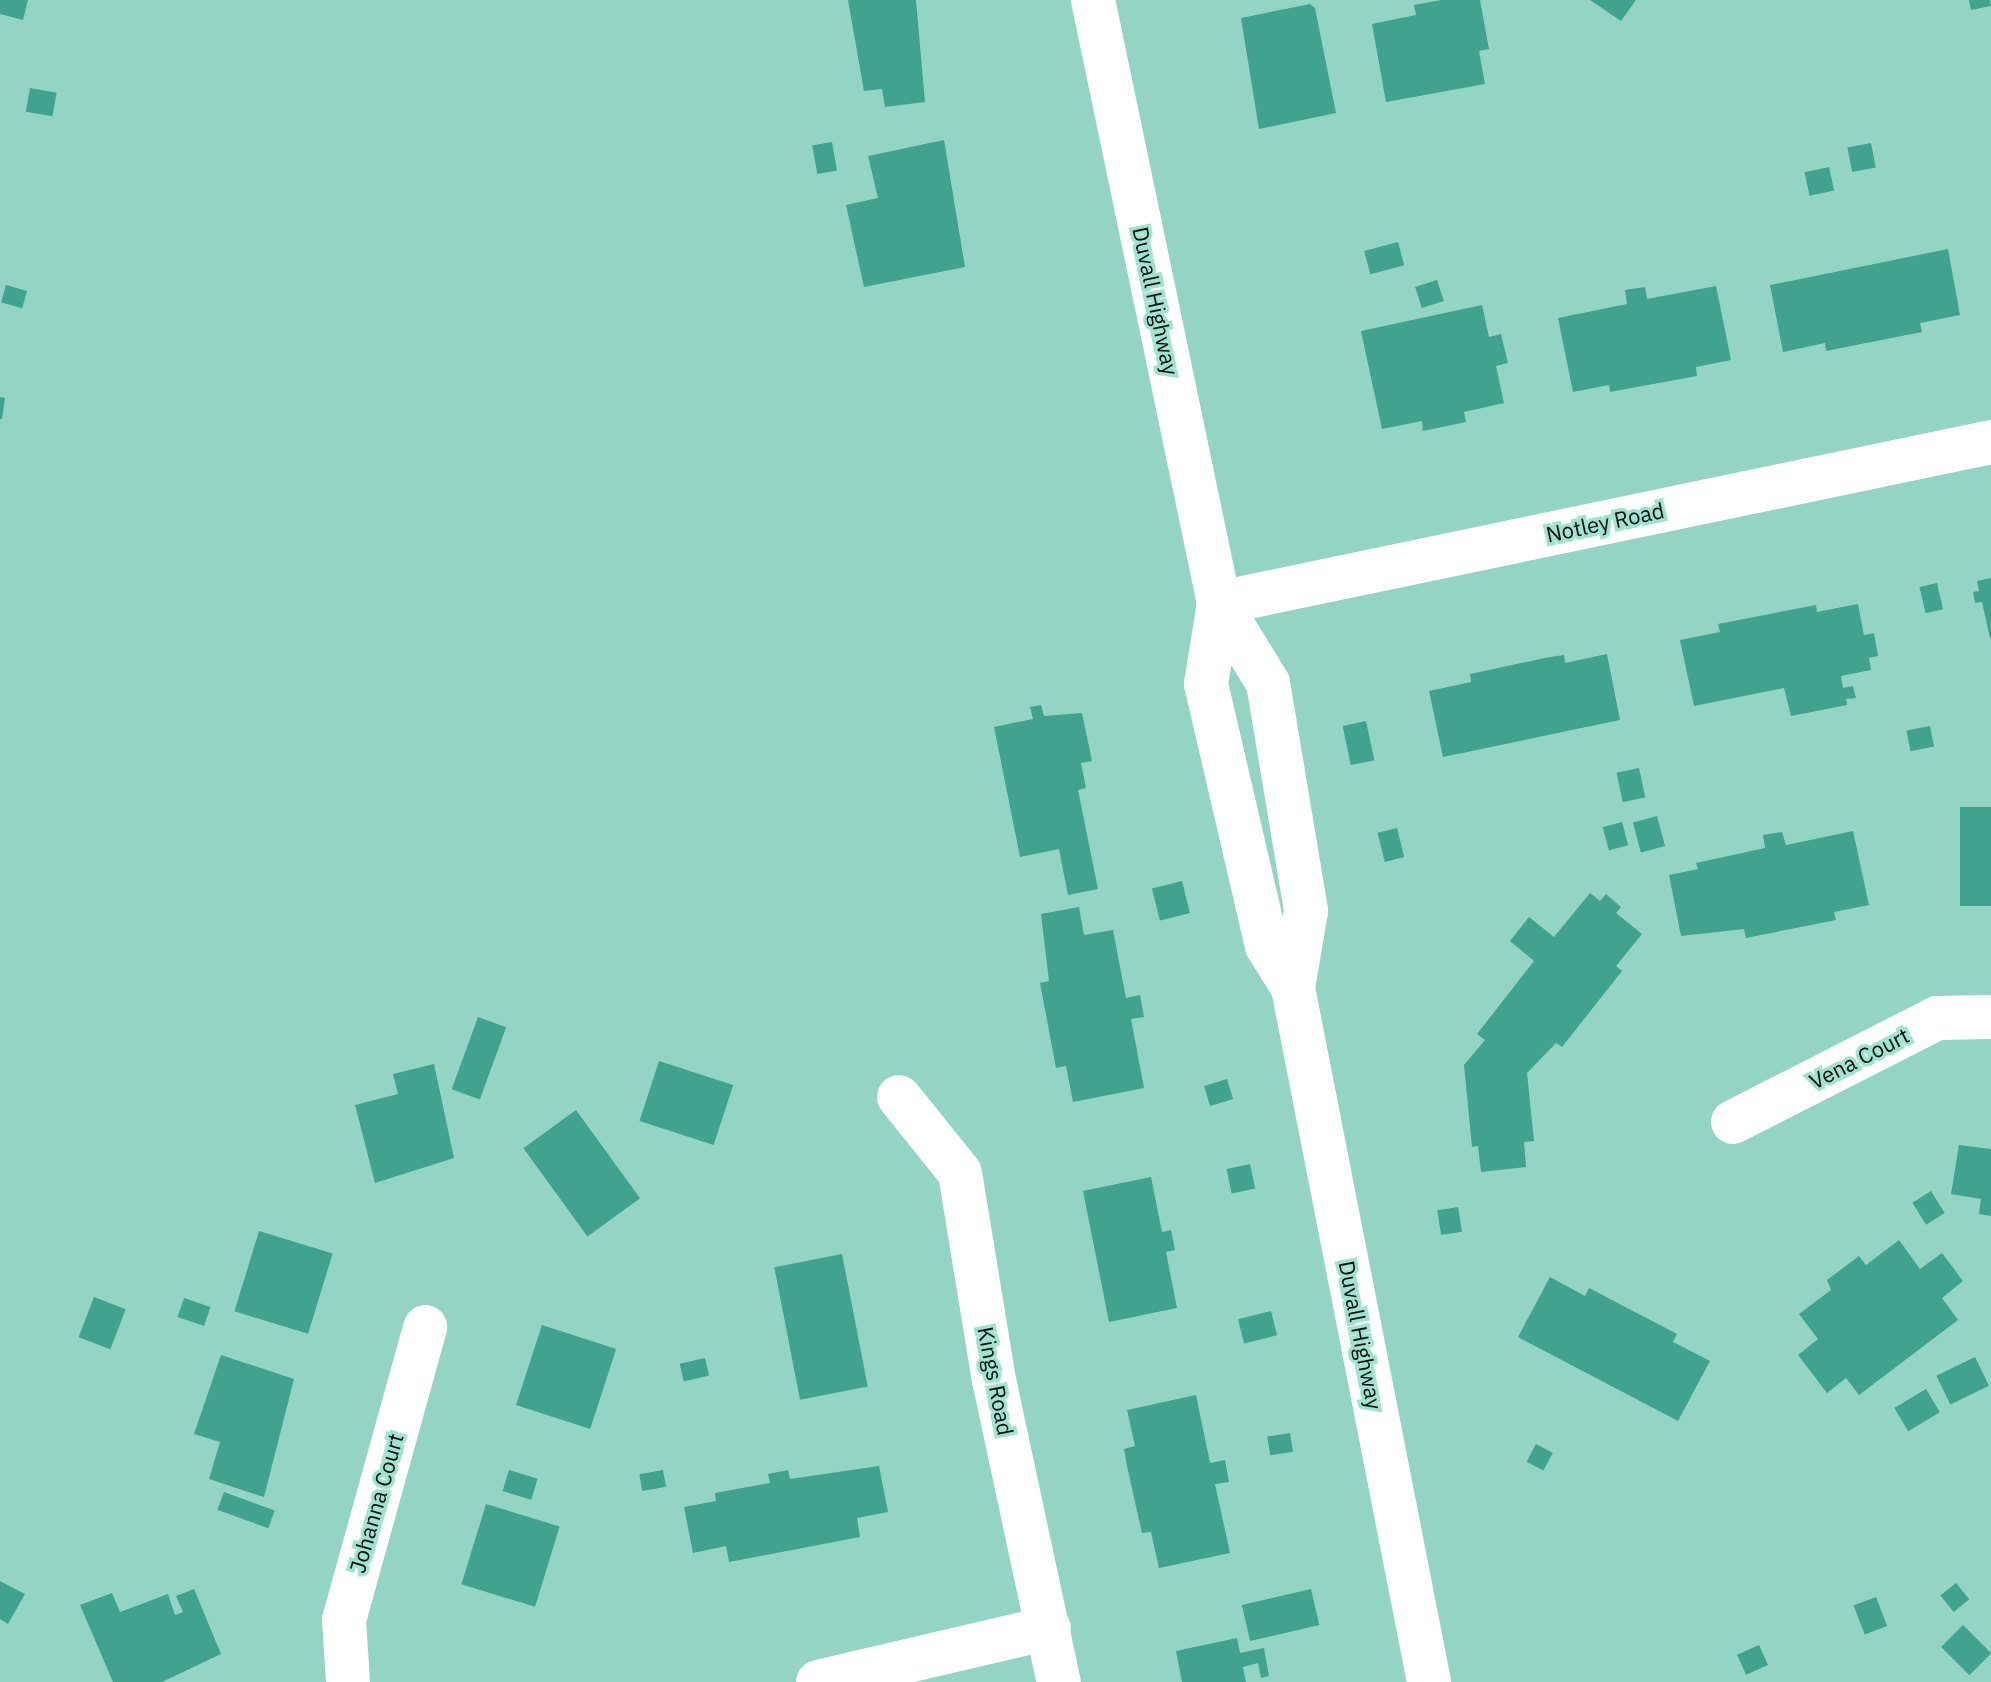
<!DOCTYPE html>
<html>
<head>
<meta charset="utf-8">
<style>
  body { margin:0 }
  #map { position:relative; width:1991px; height:1682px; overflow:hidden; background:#94d4c4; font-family:"IBM Plex Sans",sans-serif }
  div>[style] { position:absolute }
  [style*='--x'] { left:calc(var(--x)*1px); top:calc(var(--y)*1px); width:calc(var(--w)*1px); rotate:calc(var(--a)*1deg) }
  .building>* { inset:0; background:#41a28d; transform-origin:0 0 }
  .street>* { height:44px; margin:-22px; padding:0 22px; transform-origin:22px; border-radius:22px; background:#fff }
  .secondary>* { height:44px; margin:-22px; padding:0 22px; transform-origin:22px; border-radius:22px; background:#fff }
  span { translate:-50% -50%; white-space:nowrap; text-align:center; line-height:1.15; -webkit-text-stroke:7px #a1e2d1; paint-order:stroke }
  .street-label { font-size:22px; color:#00110c }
</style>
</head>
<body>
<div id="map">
  <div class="building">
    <div style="clip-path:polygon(0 0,28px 0,23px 20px,0 14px)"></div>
    <div style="clip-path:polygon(848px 0,916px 0,925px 102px,885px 107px,882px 89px,864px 91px)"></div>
    <div style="clip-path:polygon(1441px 0,1480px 0,1489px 49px,1479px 51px,1485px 84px,1386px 102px,1372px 24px,1416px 15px,1414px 5px)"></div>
    <div style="clip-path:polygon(1590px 0,1636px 0,1621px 21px)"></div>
    <div style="clip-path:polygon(1969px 0,1990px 0,1991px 6px,1971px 10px)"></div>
    <div style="clip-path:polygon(1310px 4px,1315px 8px,1336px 113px,1259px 129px,1241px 18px)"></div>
    <div style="left:30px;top:88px;width:27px;height:24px;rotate:10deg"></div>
    <div style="clip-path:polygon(944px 140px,965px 267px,864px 287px,846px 205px,878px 198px,868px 156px)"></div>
    <div style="left:832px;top:142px;width:29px;height:20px;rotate:80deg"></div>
    <div style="left:1871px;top:143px;width:25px;height:24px;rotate:79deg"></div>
    <div style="left:1829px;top:167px;width:24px;height:25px;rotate:78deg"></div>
    <div style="left:1398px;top:242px;width:24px;height:35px;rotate:75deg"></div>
    <div style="clip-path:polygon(1948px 249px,1960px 315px,1920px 323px,1922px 332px,1826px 351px,1825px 343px,1783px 352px,1770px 285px)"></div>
    <div style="left:1437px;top:280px;width:22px;height:23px;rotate:72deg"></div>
    <div style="left:6px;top:285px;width:22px;height:18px;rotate:16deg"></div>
    <div style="clip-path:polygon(1716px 286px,1731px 360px,1696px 367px,1697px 376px,1610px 392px,1609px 385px,1573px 392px,1558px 318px,1627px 304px,1625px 290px,1645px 287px,1647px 299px)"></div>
    <div style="clip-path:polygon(1482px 305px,1489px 337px,1501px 334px,1508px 363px,1496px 366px,1504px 403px,1464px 412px,1466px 422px,1423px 431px,1422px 421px,1382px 429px,1361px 331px)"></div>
    <div style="clip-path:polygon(0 397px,5px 398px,2px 419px,0 419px)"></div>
    <div style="clip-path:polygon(1991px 578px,1991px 638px,1990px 638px,1982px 602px,1975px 603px,1973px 592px,1979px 591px,1977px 581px)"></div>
    <div style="left:1937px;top:583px;width:27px;height:18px;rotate:77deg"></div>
    <div style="clip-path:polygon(1858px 604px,1864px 635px,1874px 633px,1878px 656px,1869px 658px,1871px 670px,1841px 676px,1843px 688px,1853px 686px,1856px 698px,1846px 699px,1847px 705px,1791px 716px,1784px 688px,1694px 706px,1680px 640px,1720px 632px,1718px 624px,1816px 605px,1817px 612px)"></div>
    <div style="clip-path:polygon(1607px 654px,1620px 720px,1443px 757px,1429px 691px,1471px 682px,1470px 674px,1550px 657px,1564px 655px,1565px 663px)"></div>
    <div style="clip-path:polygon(1041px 705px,1044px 716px,1082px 713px,1092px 761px,1081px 763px,1086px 788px,1078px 790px,1098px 889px,1068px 895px,1059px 849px,1020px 857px,994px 727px,1033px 719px,1030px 707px)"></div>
    <div style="left:1366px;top:721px;width:40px;height:24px;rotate:78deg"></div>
    <div style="left:1930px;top:726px;width:21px;height:24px;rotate:79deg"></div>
    <div style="left:1639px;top:768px;width:30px;height:23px;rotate:78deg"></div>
    <div style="left:1960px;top:807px;width:31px;height:99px"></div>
    <div style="left:1657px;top:816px;width:31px;height:25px;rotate:75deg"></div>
    <div style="left:1622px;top:822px;width:24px;height:20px;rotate:75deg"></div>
    <div style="left:1397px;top:828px;width:30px;height:20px;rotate:76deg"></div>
    <div style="clip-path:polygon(1853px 831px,1869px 905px,1834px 912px,1836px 920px,1746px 938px,1744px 929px,1681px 936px,1669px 875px,1698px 869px,1696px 863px,1765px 848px,1763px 835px,1782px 832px,1786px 845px)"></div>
    <div style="left:1182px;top:881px;width:33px;height:31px;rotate:76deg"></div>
    <div style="clip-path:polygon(1590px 893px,1600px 901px,1606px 894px,1621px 907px,1616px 913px,1642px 934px,1616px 966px,1622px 971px,1562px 1047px,1556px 1043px,1527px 1073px,1534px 1141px,1524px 1142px,1526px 1167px,1481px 1172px,1478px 1146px,1472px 1147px,1464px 1065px,1485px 1040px,1477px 1034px,1534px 961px,1510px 941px,1529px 917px,1554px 937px)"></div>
    <div style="clip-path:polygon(1079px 907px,1084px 935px,1113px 930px,1126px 998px,1140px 995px,1144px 1017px,1131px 1019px,1144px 1088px,1073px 1102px,1066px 1066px,1056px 1068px,1040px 983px,1049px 981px,1041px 914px)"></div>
    <div style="left:478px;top:1017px;width:30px;height:77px;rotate:20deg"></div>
    <div style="left:659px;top:1061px;width:78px;height:63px;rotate:18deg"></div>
    <div style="clip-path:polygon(434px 1064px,454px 1158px,375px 1183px,355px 1105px,398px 1094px,393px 1074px)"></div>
    <div style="left:1227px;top:1079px;width:21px;height:24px;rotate:73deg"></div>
    <div style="left:576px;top:1110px;width:109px;height:65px;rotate:54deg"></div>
    <div style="clip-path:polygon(1959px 1145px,1991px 1149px,1991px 1216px,1979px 1214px,1981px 1199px,1951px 1194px)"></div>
    <div style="left:1250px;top:1164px;width:25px;height:24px;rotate:78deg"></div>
    <div style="clip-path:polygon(1151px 1177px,1162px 1232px,1171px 1230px,1175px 1250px,1166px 1252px,1177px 1308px,1109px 1322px,1083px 1191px)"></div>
    <div style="left:1931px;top:1191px;width:26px;height:22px;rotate:58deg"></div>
    <div style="left:1458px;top:1207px;width:25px;height:21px;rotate:81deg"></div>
    <div style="left:259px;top:1231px;width:77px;height:84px;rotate:17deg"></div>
    <div style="clip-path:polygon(1899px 1240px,1920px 1269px,1942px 1253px,1963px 1281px,1942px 1298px,1958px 1320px,1859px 1395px,1846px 1378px,1827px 1393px,1798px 1355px,1818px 1339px,1799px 1314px,1831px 1290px,1827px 1280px,1859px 1256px,1866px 1265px)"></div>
    <div style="left:842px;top:1254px;width:135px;height:69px;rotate:79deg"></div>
    <div style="clip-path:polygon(1550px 1277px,1585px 1296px,1589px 1288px,1677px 1334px,1673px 1342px,1710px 1361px,1678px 1421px,1518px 1337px)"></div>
    <div style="left:94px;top:1297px;width:34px;height:43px;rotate:21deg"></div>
    <div style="left:184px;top:1298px;width:28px;height:20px;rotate:19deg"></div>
    <div style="left:1271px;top:1311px;width:25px;height:34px;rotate:76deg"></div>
    <div style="left:542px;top:1325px;width:78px;height:84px;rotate:18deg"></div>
    <div style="clip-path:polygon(221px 1355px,294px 1379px,264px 1497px,209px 1479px,220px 1442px,194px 1434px)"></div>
    <div style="left:1975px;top:1357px;width:32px;height:43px;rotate:64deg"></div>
    <div style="left:705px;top:1358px;width:18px;height:26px;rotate:77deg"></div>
    <div style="left:1926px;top:1389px;width:27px;height:37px;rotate:59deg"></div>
    <div style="clip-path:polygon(1196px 1395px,1210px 1463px,1225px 1460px,1229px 1482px,1215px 1484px,1230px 1553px,1159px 1568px,1151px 1532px,1142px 1533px,1127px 1466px,1124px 1449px,1135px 1446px,1127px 1410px)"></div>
    <div style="left:1290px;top:1433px;width:19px;height:23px;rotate:81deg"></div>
    <div style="left:1536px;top:1444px;width:19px;height:20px;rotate:28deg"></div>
    <div style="clip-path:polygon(879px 1466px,888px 1512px,857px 1518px,860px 1537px,729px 1562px,726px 1546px,693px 1553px,684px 1507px,716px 1501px,715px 1493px,770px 1483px,768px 1474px,788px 1470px,790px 1479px)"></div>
    <div style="left:509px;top:1470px;width:30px;height:22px;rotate:17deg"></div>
    <div style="left:663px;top:1470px;width:17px;height:24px;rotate:80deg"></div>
    <div style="left:224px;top:1492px;width:54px;height:19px;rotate:20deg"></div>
    <div style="left:486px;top:1504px;width:77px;height:84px;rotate:17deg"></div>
    <div style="clip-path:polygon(0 1581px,25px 1594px,8px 1624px,0 1619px)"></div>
    <div style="left:1956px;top:1583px;width:21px;height:20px;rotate:51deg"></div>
    <div style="clip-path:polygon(194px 1589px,221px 1654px,162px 1682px,113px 1682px,80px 1605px,112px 1593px,120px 1612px,168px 1594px,175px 1615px,183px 1612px,176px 1596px)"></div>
    <div style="left:1311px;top:1589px;width:37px;height:71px;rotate:77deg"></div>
    <div style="left:1876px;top:1597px;width:31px;height:24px;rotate:69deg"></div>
    <div style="left:1963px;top:1625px;width:40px;height:31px;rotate:45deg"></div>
    <div style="clip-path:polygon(1237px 1638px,1240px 1653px,1264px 1648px,1269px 1676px,1261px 1678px,1258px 1663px,1243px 1667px,1246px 1682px,1182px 1682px,1176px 1651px)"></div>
    <div style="left:1759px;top:1645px;width:22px;height:24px;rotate:66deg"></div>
  </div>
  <div class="street">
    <div style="--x:1219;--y:603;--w:789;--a:-11.78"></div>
    <div style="--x:899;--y:1097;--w:97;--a:51.2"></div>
    <div style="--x:960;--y:1173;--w:210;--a:80.7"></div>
    <div style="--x:994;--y:1380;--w:309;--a:77.9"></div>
    <div style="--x:1733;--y:1122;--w:229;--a:-27"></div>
    <div style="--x:1937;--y:1018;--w:54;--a:-1.1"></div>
    <div style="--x:348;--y:1682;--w:62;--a:-93.7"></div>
    <div style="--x:344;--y:1620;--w:304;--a:-74.5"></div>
    <div style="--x:818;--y:1682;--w:237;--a:-13.2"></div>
  </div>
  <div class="secondary">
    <div style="--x:1093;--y:0;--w:616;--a:78.2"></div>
    <div style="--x:1219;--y:603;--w:94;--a:58.5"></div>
    <div style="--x:1268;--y:683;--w:231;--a:80.5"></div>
    <div style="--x:1306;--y:911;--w:78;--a:99.6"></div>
    <div style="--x:1219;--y:603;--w:82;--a:99.1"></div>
    <div style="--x:1206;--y:684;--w:269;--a:76.9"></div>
    <div style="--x:1267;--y:946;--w:49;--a:58.2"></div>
    <div style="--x:1293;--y:988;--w:707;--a:78.91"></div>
  </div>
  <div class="street-label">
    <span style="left:1156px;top:301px;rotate:78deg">Duvall Highway</span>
    <span style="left:1605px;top:522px;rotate:-12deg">Notley Road</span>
    <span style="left:1859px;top:1058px;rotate:-27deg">Vena Court</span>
    <span style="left:1361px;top:1335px;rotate:79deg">Duvall Highway</span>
    <span style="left:996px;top:1381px;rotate:79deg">Kings Road</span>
    <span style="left:376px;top:1503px;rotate:-74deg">Johanna Court</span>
  </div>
</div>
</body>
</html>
